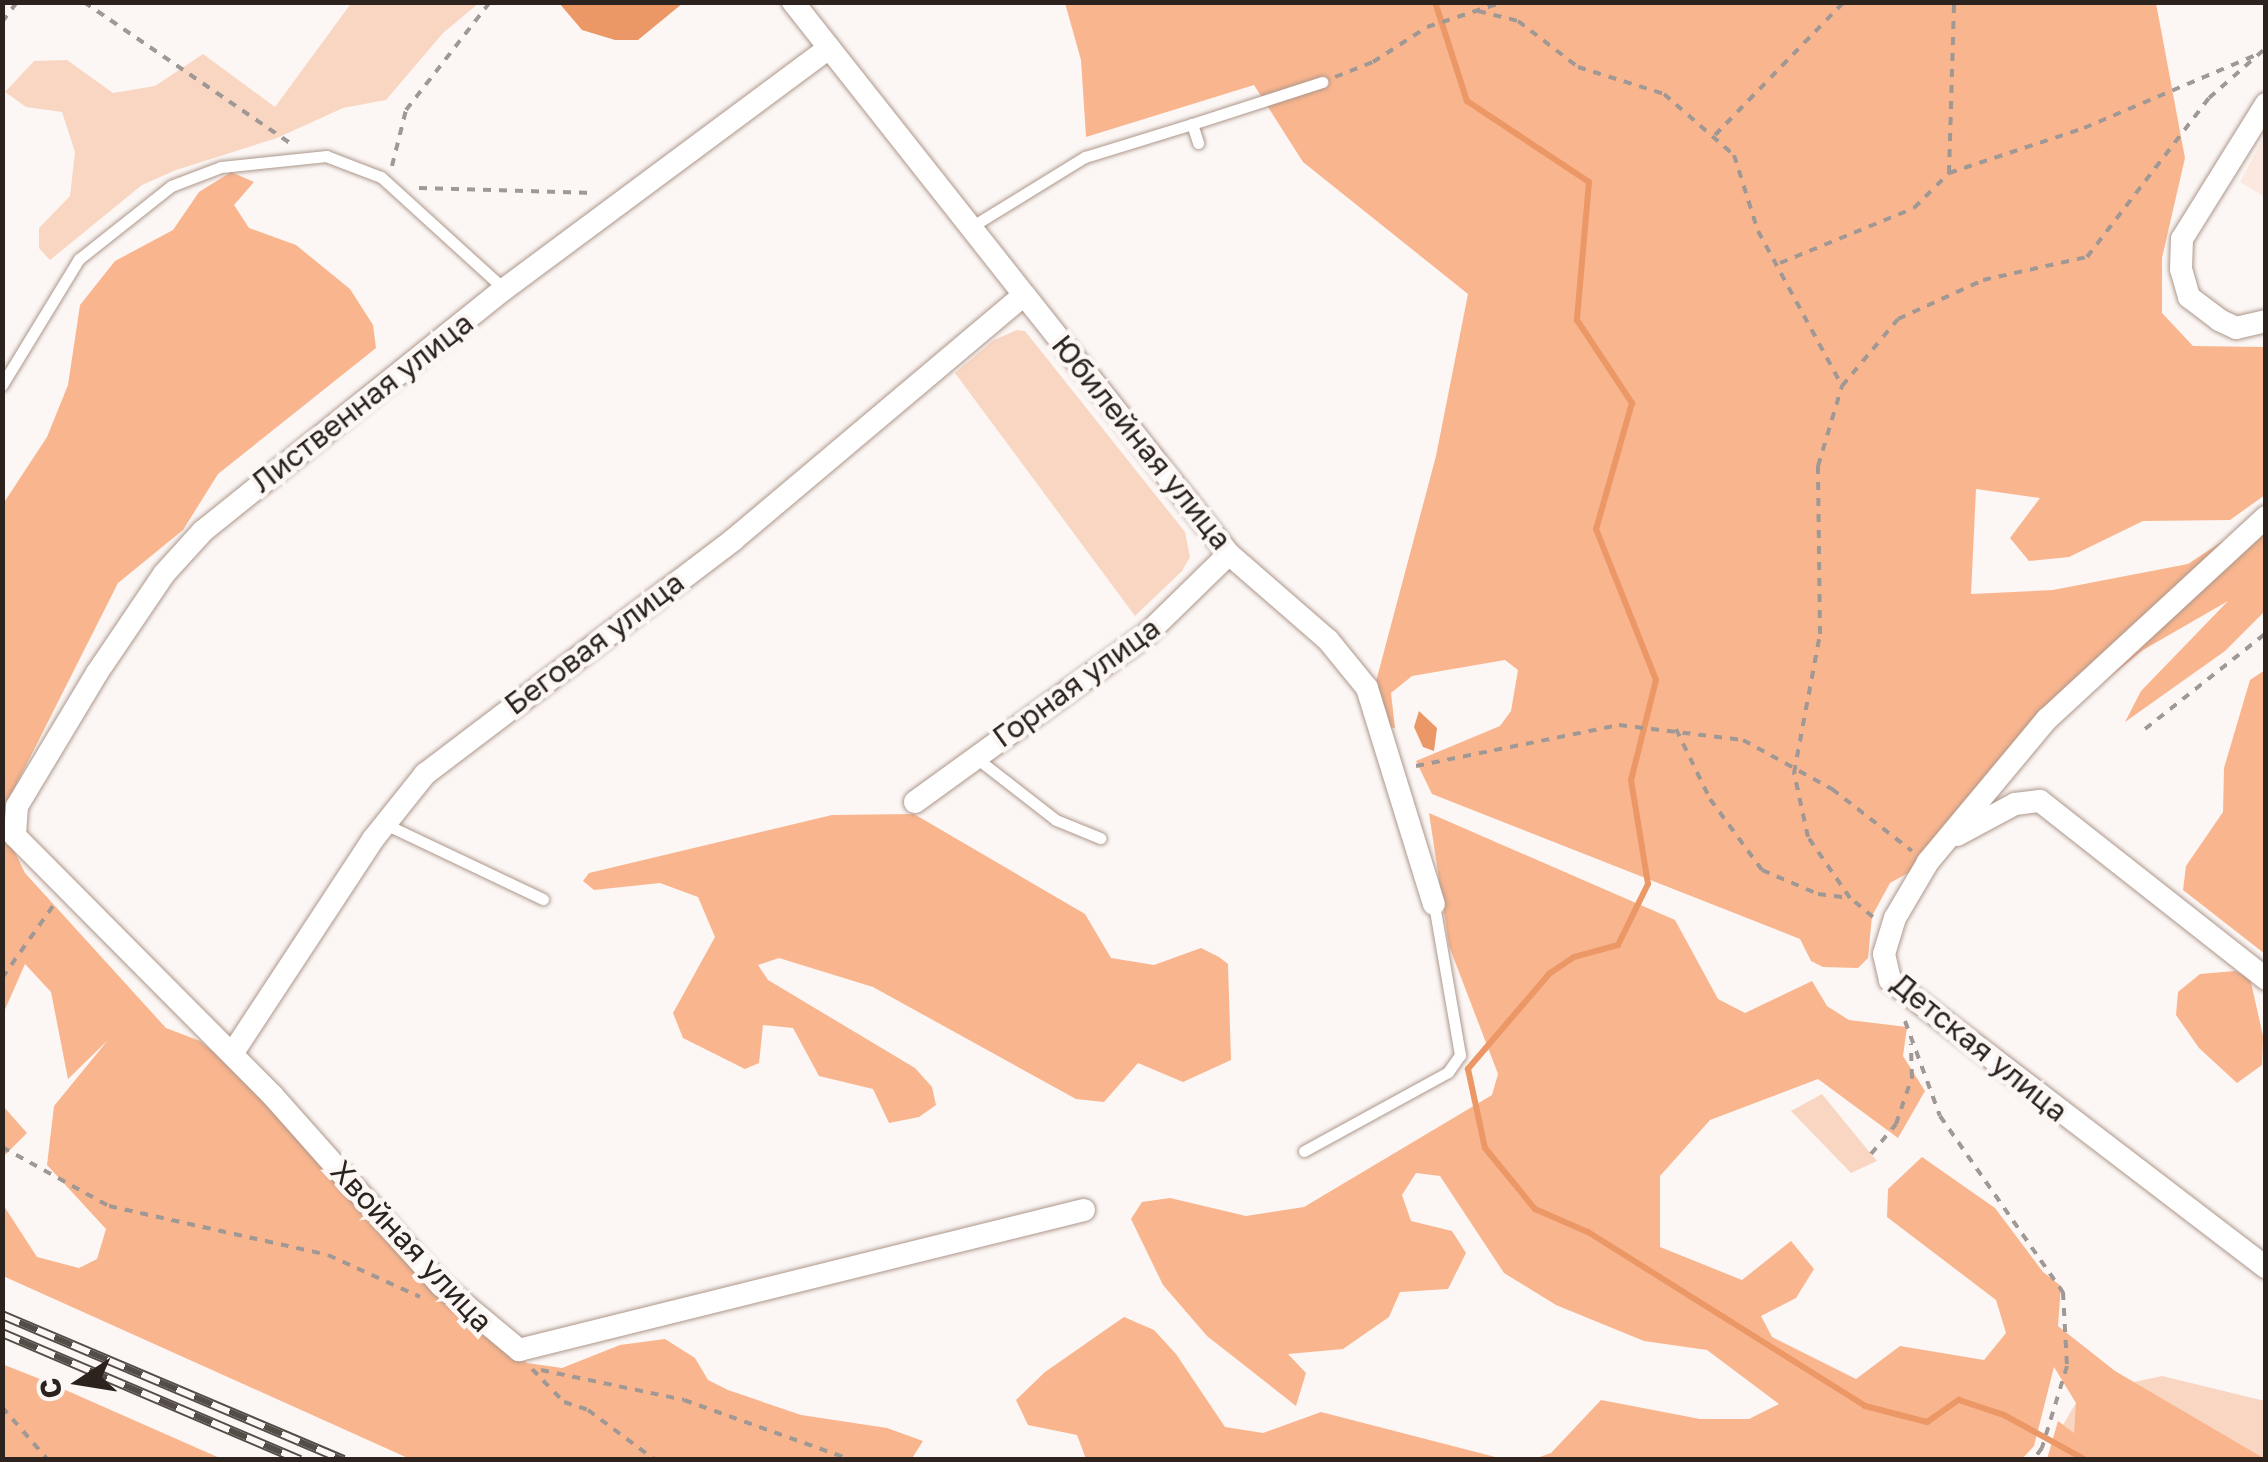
<!DOCTYPE html>
<html>
<head>
<meta charset="utf-8">
<style>
  body { margin:0 }
  #map { position:relative; width:2268px; height:1462px; overflow:hidden; background:#fcf7f5; font-family:"Golos Text",sans-serif }
  div>[style] { position:absolute }
  [style*='--x'] { left:calc(var(--x)*1px); top:calc(var(--y)*1px); width:calc(var(--w)*1px); rotate:calc(var(--a)*1deg) }
  .built>* { inset:0; background:#fbe8de }
  .green>* { inset:0; background:#f9d6c2 }
  .forest>* { inset:0; background:#f9b58e }
  .water>* { inset:0; background:#eb9866 }
  .stream>* { height:6px; margin:-3px; padding:0 3px; transform-origin:3px; border-radius:3px; background:#eb9866 }
  .path>* { height:4px; margin-top:-2px; transform-origin:0; background:repeating-linear-gradient(90deg,#9f9895 0 8px,transparent 0 16px) }
  .roads { filter:drop-shadow(0 0 2px #ad978b) drop-shadow(0 0 2px #ad978b) }
  .lane>* { height:11px; margin:-5.5px; padding:0 5.5px; transform-origin:5.5px; border-radius:5.5px; background:#fff }
  .street>* { height:22px; margin:-11px; padding:0 11px; transform-origin:11px; border-radius:11px; background:#fff }
  .rail>* { height:10px; margin-top:-5px; transform-origin:0; background:repeating-linear-gradient(90deg,#fcf7f5 0 19px,#544c47 0 38px); box-sizing:border-box; border-block:2px solid #544c47 }
  span { translate:-50% -50%; white-space:nowrap; text-align:center; line-height:1.15; -webkit-text-stroke:9px #fcf7f5; paint-order:stroke }
  .street-label { font-size:30px; color:#2c231e }
  .frame { position:absolute; inset:0; border:5px solid #2c231e; pointer-events:none }
  .north { position:absolute; left:30px; top:1332px; width:100px; height:100px; -webkit-text-stroke:8px #fcf7f5; paint-order:stroke; rotate:258deg; font-size:28px; font-weight:700; line-height:40px; text-align:center; color:#2c231e }
  .north::after { content:''; display:block; margin:auto; width:35px; height:45px; background:#2c231e; clip-path:polygon(50% 0,100% 100%,50% 72%,0 100%) }
</style>
</head>
<body>
<div id="map">
  <div class="built">
    <div style="clip-path:polygon(2265px 135px,2266px 197px,2265px 197px,2240px 182px)"></div>
  </div>
  <div class="green">
    <div style="clip-path:polygon(352px 2px,479px 3px,443px 33px,386px 100px,343px 108px,277px 138px,176px 170px,142px 185px,50px 260px,39px 248px,39px 228px,70px 196px,75px 152px,62px 112px,26px 107px,5px 92px,34px 61px,67px 60px,113px 93px,155px 86px,203px 54px,275px 107px)"></div>
    <div style="clip-path:polygon(1017px 330px,1025px 331px,1185px 532px,1190px 557px,1182px 571px,1135px 616px,955px 373px,994px 340px)"></div>
    <div style="clip-path:polygon(1822px 1094px,1871px 1154px,1877px 1161px,1851px 1173px,1791px 1111px)"></div>
    <div style="clip-path:polygon(2162px 1376px,2265px 1401px,2265px 1459px,2058px 1433px,2082px 1393px)"></div>
  </div>
  <div class="forest">
    <div style="clip-path:polygon(1065px 3px,2156px 3px,2185px 158px,2162px 258px,2162px 313px,2193px 346px,2265px 347px,2265px 495px,2230px 520px,2143px 521px,2069px 557px,2029px 561px,2010px 538px,2040px 498px,1976px 489px,1971px 594px,2053px 590px,2188px 564px,2265px 513px,2265px 611px,2225px 651px,2125px 722px,2141px 691px,2228px 601px,2143px 650px,2071px 709px,1928px 862px,1890px 883px,1872px 916px,1868px 958px,1858px 968px,1823px 967px,1811px 961px,1800px 939px,1432px 794px,1416px 761px,1500px 726px,1511px 711px,1518px 670px,1505px 660px,1412px 676px,1391px 693px,1395px 728px,1387px 727px,1374px 689px,1436px 456px,1468px 294px,1303px 162px,1254px 85px,1086px 137px,1081px 60px)"></div>
    <div style="clip-path:polygon(231px 172px,254px 182px,234px 205px,249px 228px,296px 245px,350px 289px,373px 325px,376px 348px,218px 474px,183px 530px,118px 583px,6px 805px,4px 830px,25px 873px,166px 1028px,200px 1041px,237px 1071px,475px 1329px,527px 1363px,562px 1368px,620px 1345px,665px 1339px,695px 1358px,708px 1380px,728px 1390px,801px 1415px,887px 1428px,923px 1441px,911px 1460px,410px 1459px,3px 1276px,2px 1203px,37px 1257px,79px 1268px,97px 1259px,106px 1229px,47px 1165px,54px 1106px,108px 1040px,68px 1079px,51px 992px,25px 964px,3px 1014px,3px 504px,47px 437px,68px 385px,80px 305px,115px 261px,173px 230px,199px 192px)"></div>
    <div style="clip-path:polygon(2265px 670px,2265px 954px,2183px 890px,2186px 866px,2223px 812px,2224px 768px,2250px 680px)"></div>
    <div style="clip-path:polygon(1429px 813px,1675px 920px,1718px 999px,1745px 1013px,1812px 981px,1827px 1006px,1849px 1020px,1907px 1027px,1903px 1056px,1925px 1091px,1898px 1138px,1818px 1079px,1710px 1120px,1660px 1176px,1660px 1247px,1742px 1280px,1791px 1241px,1814px 1269px,1796px 1298px,1761px 1316px,1772px 1337px,1856px 1379px,1900px 1346px,1984px 1360px,2006px 1333px,1996px 1300px,1887px 1217px,1888px 1189px,1922px 1157px,1995px 1208px,2043px 1272px,2061px 1286px,2058px 1326px,2115px 1371px,2265px 1459px,2047px 1459px,2058px 1421px,2074px 1433px,2076px 1403px,2054px 1367px,2034px 1446px,2022px 1459px,1534px 1459px,1551px 1453px,1601px 1400px,1700px 1419px,1749px 1419px,1779px 1404px,1707px 1350px,1644px 1341px,1556px 1305px,1504px 1273px,1440px 1176px,1416px 1173px,1402px 1195px,1411px 1221px,1452px 1231px,1466px 1253px,1448px 1289px,1400px 1292px,1389px 1317px,1343px 1349px,1288px 1354px,1306px 1373px,1296px 1406px,1207px 1336px,1163px 1285px,1131px 1219px,1142px 1202px,1170px 1198px,1246px 1216px,1304px 1207px,1492px 1095px,1498px 1074px,1449px 946px)"></div>
    <div style="clip-path:polygon(914px 814px,1085px 914px,1111px 958px,1154px 965px,1201px 948px,1219px 957px,1228px 964px,1231px 1060px,1183px 1082px,1138px 1063px,1104px 1102px,1076px 1099px,873px 987px,779px 958px,758px 965px,768px 980px,915px 1068px,932px 1087px,936px 1105px,919px 1117px,889px 1123px,873px 1089px,819px 1076px,793px 1028px,763px 1025px,759px 1063px,745px 1069px,683px 1038px,673px 1013px,715px 937px,698px 897px,660px 883px,594px 890px,583px 881px,589px 873px,832px 815px)"></div>
    <div style="clip-path:polygon(2235px 971px,2250px 978px,2263px 1036px,2262px 1065px,2237px 1083px,2199px 1048px,2176px 1015px,2178px 992px,2200px 974px)"></div>
    <div style="clip-path:polygon(3px 1106px,27px 1133px,3px 1157px)"></div>
    <div style="clip-path:polygon(1124px 1317px,1154px 1330px,1176px 1354px,1225px 1427px,1263px 1433px,1321px 1412px,1503px 1459px,1086px 1459px,1077px 1435px,1028px 1425px,1016px 1400px,1045px 1372px)"></div>
    <div style="clip-path:polygon(2px 1364px,45px 1381px,222px 1459px,3px 1459px)"></div>
  </div>
  <div class="water">
    <div style="clip-path:polygon(559px 3px,683px 3px,638px 40px,615px 40px,582px 30px)"></div>
    <div style="clip-path:polygon(1419px 711px,1437px 728px,1434px 751px,1423px 747px,1414px 727px)"></div>
  </div>
  <div class="stream">
    <div style="--x:1435;--y:2;--w:104;--a:72.1"></div>
    <div style="--x:1467;--y:101;--w:146;--a:33.6"></div>
    <div style="--x:1589;--y:182;--w:139;--a:95"></div>
    <div style="--x:1577;--y:320;--w:100;--a:56.5"></div>
    <div style="--x:1632;--y:403;--w:131;--a:105.9"></div>
    <div style="--x:1596;--y:529;--w:162;--a:68.3"></div>
    <div style="--x:1656;--y:680;--w:103;--a:104"></div>
    <div style="--x:1631;--y:780;--w:105;--a:80.7"></div>
    <div style="--x:1648;--y:884;--w:68;--a:116.2"></div>
    <div style="--x:1618;--y:945;--w:46;--a:164.7"></div>
    <div style="--x:1574;--y:957;--w:30;--a:146"></div>
    <div style="--x:1549;--y:974;--w:125;--a:130.5"></div>
    <div style="--x:1468;--y:1069;--w:81;--a:77.9"></div>
    <div style="--x:1485;--y:1148;--w:79;--a:50.7"></div>
    <div style="--x:1535;--y:1209;--w:58;--a:23.5"></div>
    <div style="--x:1588;--y:1232;--w:327;--a:32.1"></div>
    <div style="--x:1865;--y:1406;--w:64;--a:14.5"></div>
    <div style="--x:1927;--y:1422;--w:39;--a:-35"></div>
    <div style="--x:1959;--y:1400;--w:47;--a:18.4"></div>
    <div style="--x:2004;--y:1415;--w:94;--a:28.8"></div>
  </div>
  <div class="path">
    <div style="--x:84;--y:2;--w:250;--a:34.4"></div>
    <div style="--x:1478;--y:11;--w:41;--a:14"></div>
    <div style="--x:1518;--y:21;--w:76;--a:37.5"></div>
    <div style="--x:1578;--y:67;--w:90;--a:17.4"></div>
    <div style="--x:1664;--y:94;--w:93;--a:41.1"></div>
    <div style="--x:1734;--y:155;--w:80;--a:72.5"></div>
    <div style="--x:1758;--y:231;--w:176;--a:61.5"></div>
    <div style="--x:2;--y:22;--w:25;--a:-53"></div>
    <div style="--x:1335;--y:77;--w:41;--a:-21.5"></div>
    <div style="--x:1373;--y:62;--w:64;--a:-32.9"></div>
    <div style="--x:1427;--y:27;--w:80;--a:-18.2"></div>
    <div style="--x:1715;--y:135;--w:185;--a:-45.9"></div>
    <div style="--x:392;--y:166;--w:58;--a:-76"></div>
    <div style="--x:406;--y:110;--w:137;--a:-52.1"></div>
    <div style="--x:1949;--y:173;--w:142;--a:-18.4"></div>
    <div style="--x:2084;--y:128;--w:187;--a:-23"></div>
    <div style="--x:419;--y:188;--w:176;--a:1.6"></div>
    <div style="--x:1780;--y:263;--w:145;--a:-22.3"></div>
    <div style="--x:1914;--y:208;--w:49;--a:-45"></div>
    <div style="--x:1949;--y:173;--w:171;--a:-88.3"></div>
    <div style="--x:1676;--y:729;--w:78;--a:64.1"></div>
    <div style="--x:1710;--y:799;--w:88;--a:53.8"></div>
    <div style="--x:1762;--y:870;--w:61;--a:23.2"></div>
    <div style="--x:1818;--y:894;--w:32;--a:7"></div>
    <div style="--x:2145;--y:729;--w:154;--a:-38.4"></div>
    <div style="--x:1416;--y:766;--w:207;--a:-11.4"></div>
    <div style="--x:1619;--y:725;--w:125;--a:6.9"></div>
    <div style="--x:1743;--y:740;--w:102;--a:28.8"></div>
    <div style="--x:1832;--y:789;--w:101;--a:37.8"></div>
    <div style="--x:1873;--y:917;--w:30;--a:-140"></div>
    <div style="--x:1850;--y:898;--w:74;--a:-124.5"></div>
    <div style="--x:1808;--y:837;--w:66;--a:-102.3"></div>
    <div style="--x:1794;--y:773;--w:141;--a:-79.4"></div>
    <div style="--x:1820;--y:634;--w:168;--a:-90.7"></div>
    <div style="--x:1818;--y:466;--w:84;--a:-73.3"></div>
    <div style="--x:1842;--y:386;--w:87;--a:-50.1"></div>
    <div style="--x:1898;--y:319;--w:94;--a:-24.6"></div>
    <div style="--x:1983;--y:280;--w:107;--a:-12.5"></div>
    <div style="--x:2087;--y:257;--w:200;--a:-52.5"></div>
    <div style="--x:2209;--y:98;--w:76;--a:-41.3"></div>
    <div style="--x:2;--y:978;--w:88;--a:-54.7"></div>
    <div style="--x:1905;--y:1021;--w:101;--a:69.8"></div>
    <div style="--x:1940;--y:1116;--w:215;--a:55.1"></div>
    <div style="--x:2063;--y:1292;--w:74;--a:86.9"></div>
    <div style="--x:2067;--y:1366;--w:86;--a:107"></div>
    <div style="--x:2042;--y:1448;--w:15;--a:127"></div>
    <div style="--x:2;--y:1147;--w:122;--a:28.9"></div>
    <div style="--x:109;--y:1206;--w:224;--a:12.6"></div>
    <div style="--x:328;--y:1255;--w:101;--a:24.5"></div>
    <div style="--x:1871;--y:1154;--w:39;--a:-50"></div>
    <div style="--x:1896;--y:1124;--w:50;--a:-71.2"></div>
    <div style="--x:1912;--y:1077;--w:33;--a:-92"></div>
    <div style="--x:532;--y:1369;--w:46;--a:45.9"></div>
    <div style="--x:564;--y:1402;--w:25;--a:18"></div>
    <div style="--x:588;--y:1410;--w:84;--a:36.7"></div>
    <div style="--x:541;--y:1370;--w:146;--a:11.8"></div>
    <div style="--x:684;--y:1400;--w:178;--a:19.7"></div>
    <div style="--x:2;--y:1407;--w:70;--a:49"></div>
  </div>
  <div class="roads">
    <div class="lane">
      <div style="--x:1192;--y:124;--w:137;--a:-17.9"></div>
      <div style="--x:971;--y:227;--w:134;--a:-31.6"></div>
      <div style="--x:1085;--y:157;--w:112;--a:-17.1"></div>
      <div style="--x:1192;--y:124;--w:20;--a:72"></div>
      <div style="--x:2;--y:385;--w:148;--a:-58.6"></div>
      <div style="--x:79;--y:259;--w:117;--a:-38.4"></div>
      <div style="--x:171;--y:186;--w:53;--a:-20.8"></div>
      <div style="--x:221;--y:167;--w:106;--a:-6"></div>
      <div style="--x:326;--y:156;--w:59;--a:20.9"></div>
      <div style="--x:381;--y:177;--w:166;--a:42.3"></div>
      <div style="--x:975;--y:757;--w:103;--a:37.9"></div>
      <div style="--x:1056;--y:820;--w:48;--a:22.2"></div>
      <div style="--x:385;--y:824;--w:175;--a:25.4"></div>
      <div style="--x:1304;--y:1151;--w:164;--a:-28.7"></div>
      <div style="--x:1448;--y:1072;--w:21;--a:-55"></div>
      <div style="--x:1460;--y:1055;--w:153;--a:-99.8"></div>
    </div>
    <div class="street">
      <div style="--x:793;--y:2;--w:703;--a:51.7"></div>
      <div style="--x:1229;--y:554;--w:131;--a:41"></div>
      <div style="--x:1328;--y:640;--w:62;--a:50.9"></div>
      <div style="--x:1367;--y:688;--w:226;--a:72.8"></div>
      <div style="--x:829;--y:48;--w:405;--a:143.4"></div>
      <div style="--x:504;--y:289;--w:386;--a:141.2"></div>
      <div style="--x:203;--y:531;--w:58;--a:132.2"></div>
      <div style="--x:164;--y:574;--w:120;--a:124.1"></div>
      <div style="--x:97;--y:673;--w:155;--a:121"></div>
      <div style="--x:17;--y:806;--w:30;--a:94"></div>
      <div style="--x:15;--y:836;--w:366;--a:45.2"></div>
      <div style="--x:273;--y:1096;--w:253;--a:48.4"></div>
      <div style="--x:441;--y:1285;--w:102;--a:39.8"></div>
      <div style="--x:519;--y:1350;--w:582;--a:-13.92"></div>
      <div style="--x:2266;--y:104;--w:159;--a:121.9"></div>
      <div style="--x:2182;--y:239;--w:30;--a:92"></div>
      <div style="--x:2181;--y:269;--w:29;--a:74"></div>
      <div style="--x:2189;--y:297;--w:38;--a:37"></div>
      <div style="--x:2219;--y:320;--w:19;--a:25"></div>
      <div style="--x:2236;--y:328;--w:31;--a:-13"></div>
      <div style="--x:2266;--y:517;--w:298;--a:137.3"></div>
      <div style="--x:2047;--y:719;--w:186;--a:129.8"></div>
      <div style="--x:1928;--y:862;--w:65;--a:120.5"></div>
      <div style="--x:1895;--y:918;--w:38;--a:107"></div>
      <div style="--x:1884;--y:954;--w:27;--a:77"></div>
      <div style="--x:1890;--y:980;--w:473;--a:37.4"></div>
      <div style="--x:915;--y:802;--w:285;--a:-35.9"></div>
      <div style="--x:1146;--y:635;--w:116;--a:-44.3"></div>
      <div style="--x:1957;--y:835;--w:66;--a:-28.1"></div>
      <div style="--x:2015;--y:804;--w:25;--a:-7"></div>
      <div style="--x:2040;--y:801;--w:288;--a:38.2"></div>
      <div style="--x:232;--y:1054;--w:258;--a:-56.7"></div>
      <div style="--x:374;--y:838;--w:82;--a:-51.4"></div>
      <div style="--x:425;--y:774;--w:387;--a:-37.2"></div>
      <div style="--x:733;--y:540;--w:380;--a:-40.1"></div>
    </div>
  </div>
  <div class="rail">
    <div style="--x:2;--y:1315;--w:371;--a:23"></div>
    <div style="--x:2;--y:1333;--w:324;--a:23.1"></div>
  </div>
  <div class="street-label">
    <span style="left:362px;top:402px;rotate:-38deg">Лиственная улица</span>
    <span style="left:1142px;top:442px;rotate:51deg">Юбилейная улица</span>
    <span style="left:594px;top:643px;rotate:-37deg">Беговая улица</span>
    <span style="left:1076px;top:682px;rotate:-36deg">Горная улица</span>
    <span style="left:1980px;top:1047px;rotate:39deg">Детская улица</span>
    <span style="left:412px;top:1246px;rotate:47deg">Хвойная улица</span>
  </div>
  <div class="frame"></div>
  <div class="north">С</div>
</div>
</body>
</html>
